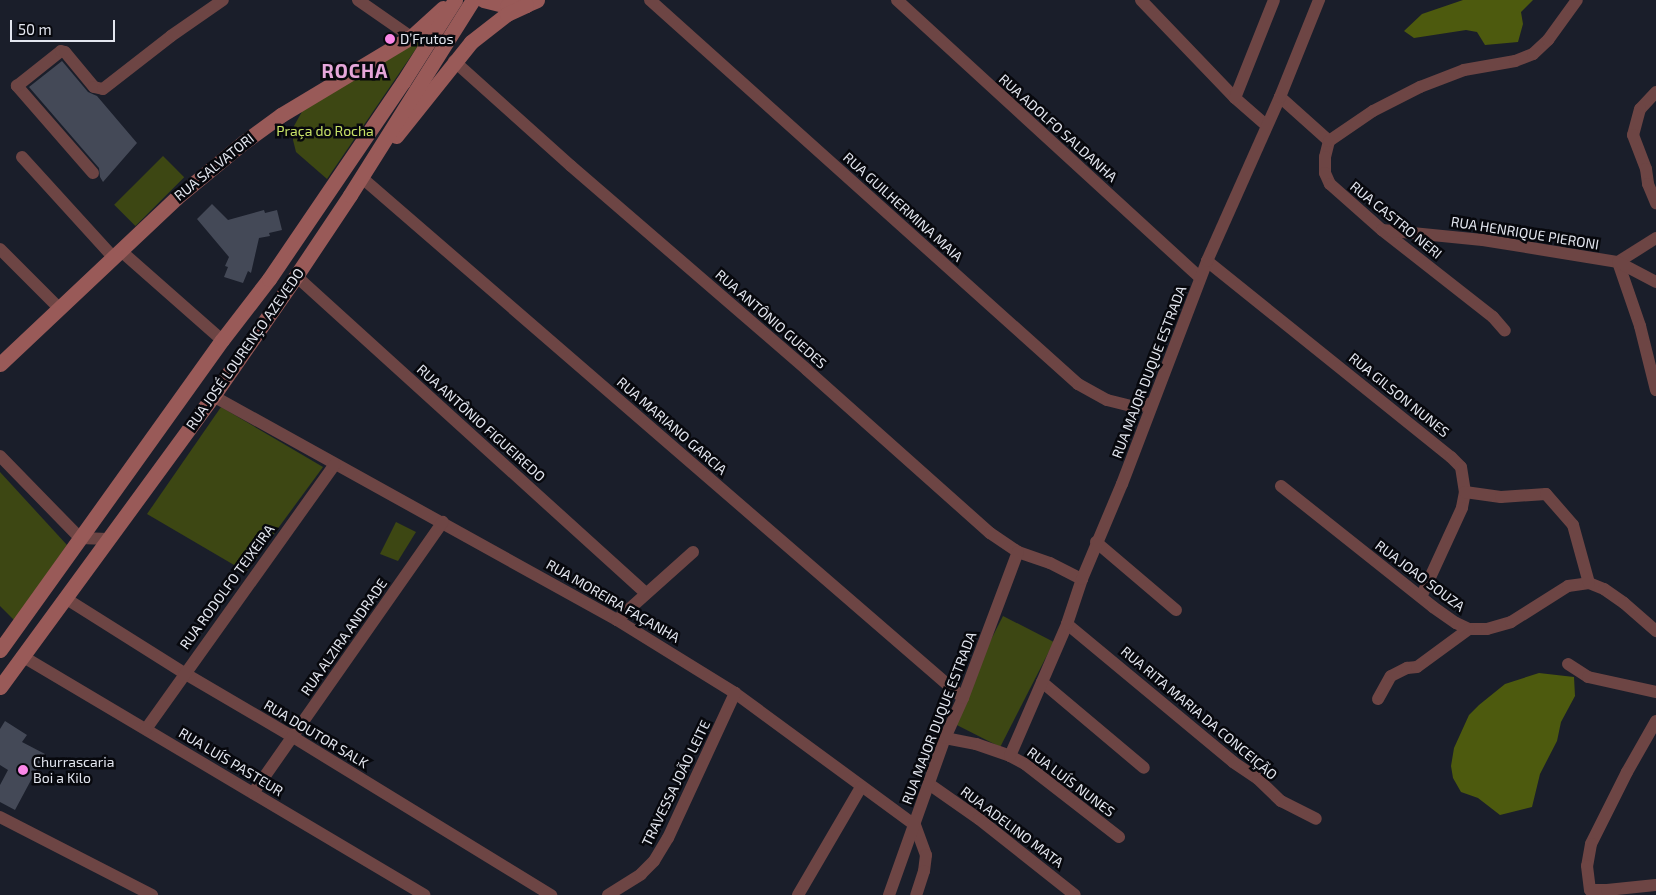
<!DOCTYPE html>
<html>
<head>
<meta charset="utf-8">
<style>
  body { margin:0 }
  #map { position:relative; width:1656px; height:895px; overflow:hidden; background:#1a1e2a; font-family:"Exo 2",sans-serif }
  div>[style] { position:absolute }
  [style*='--x'] { left:calc(var(--x)*1px); top:calc(var(--y)*1px); width:calc(var(--w)*1px); rotate:calc(var(--a)*1deg) }
  .green>* { inset:0; background:#3d4713; transform-origin:0 0 }
  .forest>* { inset:0; background:#4d5a0e }
  .building>* { inset:0; background:#444957 }
  .street>* { height:12px; margin:-6px; padding:0 6px; transform-origin:6px; border-radius:6px; background:#6d4544 }
  .secondary>* { height:15px; margin:-7.5px; padding:0 7.5px; transform-origin:7.5px; border-radius:7.5px; background:#995a58 }
  .dots>* { width:14px; height:14px; translate:-50% -50%; box-sizing:border-box; border:2px solid #07080d; border-radius:50% }
  span { translate:-50% -50%; white-space:nowrap; text-align:center; line-height:1.15; -webkit-text-stroke:5px #07080d; paint-order:stroke }
  .poi-label { font-size:14px; color:#e3e6ef }
  .left { translate:0 -50%; text-align:left }
  .street-label { font-size:14px; color:#e3e6ef }
  .park-label { font-size:14px; color:#c8e267 }
  .district-label { font-size:19px; color:#e5a6d9; font-weight:700; letter-spacing:1px }
  .scale { position:absolute; left:10px; top:20px; width:105px; height:22px; box-sizing:border-box; border:2px solid #e3e6ef; border-top:0; padding-left:6px; font-size:15px; line-height:18px; white-space:nowrap; color:#e3e6ef; -webkit-text-stroke:4px #07080d; paint-order:stroke }
</style>
</head>
<body>
<div id="map">
  <div class="green">
    <div style="clip-path:polygon(424px 37px,327px 179px,296px 152px,293px 140px,294px 126px,304px 108px)"></div>
    <div style="left:163px;top:156px;width:30px;height:69px;rotate:45deg"></div>
    <div style="clip-path:polygon(221px 407px,323px 467px,246px 572px,147px 514px)"></div>
    <div style="clip-path:polygon(0 472px,67px 545px,14px 620px,0 606px)"></div>
    <div style="clip-path:polygon(396px 522px,416px 532px,398px 561px,380px 554px)"></div>
    <div style="left:1003px;top:616px;width:57px;height:118px;rotate:27deg"></div>
  </div>
  <div class="forest">
    <div style="clip-path:polygon(1463px 0,1533px 0,1521px 12px,1523px 24px,1518px 42px,1485px 45px,1477px 32px,1466px 30px,1414px 38px,1404px 31px,1422px 14px)"></div>
    <div style="clip-path:polygon(1539px 673px,1574px 677px,1575px 696px,1561px 722px,1557px 741px,1540px 774px,1532px 807px,1500px 815px,1478px 798px,1461px 792px,1453px 778px,1451px 766px,1454px 748px,1469px 715px,1479px 705px,1505px 684px)"></div>
  </div>
  <div class="building">
    <div style="clip-path:polygon(62px 61px,88px 92px,97px 96px,137px 143px,103px 182px,100px 177px,99px 168px,29px 87px)"></div>
    <div style="clip-path:polygon(212px 204px,228px 220px,264px 210px,265px 213px,277px 210px,282px 230px,269px 233px,270px 236px,259px 238px,251px 273px,248px 271px,243px 283px,224px 277px,228px 267px,225px 266px,229px 257px,197px 219px)"></div>
    <div style="clip-path:polygon(5px 721px,27px 735px,22px 742px,45px 754px,15px 810px,0 802px,0 785px,8px 770px,0 765px,0 729px)"></div>
  </div>
  <div class="street">
    <div style="--x:358;--y:0;--w:65;--a:34.9"></div>
    <div style="--x:650;--y:0;--w:575;--a:41.9"></div>
    <div style="--x:1078;--y:384;--w:33;--a:29"></div>
    <div style="--x:1107;--y:400;--w:30;--a:14"></div>
    <div style="--x:1136;--y:407;--w:16;--a:-14"></div>
    <div style="--x:897;--y:0;--w:411;--a:42.5"></div>
    <div style="--x:1141;--y:0;--w:136;--a:46.2"></div>
    <div style="--x:1235;--y:98;--w:41;--a:41.1"></div>
    <div style="--x:454;--y:61;--w:157;--a:41.9"></div>
    <div style="--x:571;--y:166;--w:312;--a:40.8"></div>
    <div style="--x:807;--y:370;--w:245;--a:41.7"></div>
    <div style="--x:990;--y:533;--w:34;--a:34"></div>
    <div style="--x:1018;--y:552;--w:34;--a:19"></div>
    <div style="--x:1050;--y:563;--w:36;--a:27"></div>
    <div style="--x:1656;--y:92;--w:23;--a:133"></div>
    <div style="--x:1640;--y:109;--w:27;--a:105"></div>
    <div style="--x:1633;--y:135;--w:36;--a:69"></div>
    <div style="--x:1646;--y:169;--w:15;--a:82"></div>
    <div style="--x:1648;--y:184;--w:21;--a:67"></div>
    <div style="--x:1280;--y:97;--w:66;--a:41.9"></div>
    <div style="--x:1329;--y:141;--w:16;--a:104"></div>
    <div style="--x:1325;--y:157;--w:16;--a:90"></div>
    <div style="--x:1325;--y:173;--w:12;--a:66"></div>
    <div style="--x:1330;--y:184;--w:69;--a:41.5"></div>
    <div style="--x:1382;--y:230;--w:141;--a:38.1"></div>
    <div style="--x:1493;--y:317;--w:18;--a:49"></div>
    <div style="--x:1235;--y:98;--w:105;--a:-68.3"></div>
    <div style="--x:1329;--y:141;--w:53;--a:-34.3"></div>
    <div style="--x:1373;--y:111;--w:53;--a:-27.1"></div>
    <div style="--x:1420;--y:87;--w:47;--a:-21.1"></div>
    <div style="--x:1464;--y:70;--w:52;--a:-10"></div>
    <div style="--x:1515;--y:61;--w:19;--a:-21"></div>
    <div style="--x:1533;--y:54;--w:21;--a:-43"></div>
    <div style="--x:1548;--y:40;--w:49;--a:-54.1"></div>
    <div style="--x:22;--y:157;--w:135;--a:47.7"></div>
    <div style="--x:93;--y:173;--w:116;--a:-131.1"></div>
    <div style="--x:17;--y:86;--w:56;--a:-38.5"></div>
    <div style="--x:61;--y:51;--w:4;--a:14"></div>
    <div style="--x:65;--y:52;--w:45;--a:50.4"></div>
    <div style="--x:94;--y:87;--w:9;--a:13"></div>
    <div style="--x:103;--y:89;--w:86;--a:-37.9"></div>
    <div style="--x:171;--y:36;--w:63;--a:-34.7"></div>
    <div style="--x:361;--y:177;--w:796;--a:40.87"></div>
    <div style="--x:1382;--y:230;--w:101;--a:5.7"></div>
    <div style="--x:1483;--y:240;--w:137;--a:9.3"></div>
    <div style="--x:1618;--y:262;--w:45;--a:-32.3"></div>
    <div style="--x:0;--y:249;--w:83;--a:45"></div>
    <div style="--x:121;--y:251;--w:135;--a:41.4"></div>
    <div style="--x:1207;--y:261;--w:313;--a:38.8"></div>
    <div style="--x:1451;--y:457;--w:14;--a:45"></div>
    <div style="--x:1461;--y:467;--w:25;--a:81"></div>
    <div style="--x:1465;--y:492;--w:16;--a:101"></div>
    <div style="--x:1462;--y:508;--w:98;--a:114.7"></div>
    <div style="--x:1618;--y:262;--w:68;--a:71"></div>
    <div style="--x:1640;--y:326;--w:66;--a:76"></div>
    <div style="--x:1618;--y:262;--w:43;--a:27.8"></div>
    <div style="--x:296;--y:276;--w:472;--a:42.2"></div>
    <div style="--x:213;--y:396;--w:462;--a:29"></div>
    <div style="--x:617;--y:620;--w:139;--a:31.7"></div>
    <div style="--x:735;--y:693;--w:223;--a:36.3"></div>
    <div style="--x:915;--y:825;--w:32;--a:70"></div>
    <div style="--x:926;--y:855;--w:16;--a:97"></div>
    <div style="--x:924;--y:871;--w:25;--a:108"></div>
    <div style="--x:0;--y:456;--w:115;--a:45.7"></div>
    <div style="--x:80;--y:538;--w:28;--a:2"></div>
    <div style="--x:1281;--y:486;--w:194;--a:38.5"></div>
    <div style="--x:1433;--y:607;--w:28;--a:35"></div>
    <div style="--x:1456;--y:623;--w:14;--a:25"></div>
    <div style="--x:1469;--y:629;--w:18;--a:0"></div>
    <div style="--x:1487;--y:629;--w:25;--a:-16"></div>
    <div style="--x:1511;--y:622;--w:67;--a:-32.3"></div>
    <div style="--x:1568;--y:586;--w:21;--a:-8"></div>
    <div style="--x:1589;--y:583;--w:16;--a:22"></div>
    <div style="--x:1604;--y:589;--w:24;--a:35"></div>
    <div style="--x:1624;--y:603;--w:43;--a:41.2"></div>
    <div style="--x:1465;--y:492;--w:36;--a:8"></div>
    <div style="--x:1501;--y:497;--w:45;--a:-3.8"></div>
    <div style="--x:1546;--y:494;--w:41;--a:48.9"></div>
    <div style="--x:1573;--y:525;--w:60;--a:74.6"></div>
    <div style="--x:1096;--y:542;--w:105;--a:40.4"></div>
    <div style="--x:65;--y:598;--w:141;--a:32.2"></div>
    <div style="--x:184;--y:673;--w:126;--a:30.4"></div>
    <div style="--x:293;--y:737;--w:303;--a:31.5"></div>
    <div style="--x:617;--y:620;--w:102;--a:-41.8"></div>
    <div style="--x:1067;--y:624;--w:216;--a:39.7"></div>
    <div style="--x:1233;--y:762;--w:30;--a:34"></div>
    <div style="--x:1258;--y:779;--w:32;--a:44"></div>
    <div style="--x:1281;--y:801;--w:39;--a:27"></div>
    <div style="--x:22;--y:656;--w:468;--a:30.7"></div>
    <div style="--x:1568;--y:664;--w:24;--a:33"></div>
    <div style="--x:1588;--y:677;--w:70;--a:12.4"></div>
    <div style="--x:1042;--y:682;--w:133;--a:40.1"></div>
    <div style="--x:1378;--y:699;--w:26;--a:-61"></div>
    <div style="--x:1391;--y:676;--w:18;--a:-27"></div>
    <div style="--x:1407;--y:668;--w:10;--a:-6"></div>
    <div style="--x:1417;--y:667;--w:64;--a:-36.2"></div>
    <div style="--x:1656;--y:721;--w:59;--a:119.6"></div>
    <div style="--x:1627;--y:772;--w:80;--a:116.6"></div>
    <div style="--x:1591;--y:844;--w:22;--a:100"></div>
    <div style="--x:1587;--y:866;--w:24;--a:83"></div>
    <div style="--x:1590;--y:890;--w:17;--a:0"></div>
    <div style="--x:1607;--y:890;--w:49;--a:-5.8"></div>
    <div style="--x:146;--y:729;--w:325;--a:-54.5"></div>
    <div style="--x:945;--y:738;--w:32;--a:11"></div>
    <div style="--x:976;--y:744;--w:36;--a:19"></div>
    <div style="--x:1010;--y:756;--w:17;--a:28"></div>
    <div style="--x:1025;--y:764;--w:119;--a:37.8"></div>
    <div style="--x:1010;--y:756;--w:144;--a:-66.6"></div>
    <div style="--x:1067;--y:624;--w:47;--a:-71.6"></div>
    <div style="--x:1082;--y:579;--w:103;--a:-67.2"></div>
    <div style="--x:1122;--y:484;--w:239;--a:-69.1"></div>
    <div style="--x:1207;--y:261;--w:180;--a:-66"></div>
    <div style="--x:1280;--y:97;--w:105;--a:-68.1"></div>
    <div style="--x:929;--y:784;--w:61;--a:35"></div>
    <div style="--x:979;--y:819;--w:122;--a:38.4"></div>
    <div style="--x:253;--y:793;--w:331;--a:-55"></div>
    <div style="--x:0;--y:817;--w:171;--a:27.2"></div>
    <div style="--x:608;--y:895;--w:39;--a:-32"></div>
    <div style="--x:641;--y:874;--w:18;--a:-45"></div>
    <div style="--x:654;--y:861;--w:27;--a:-59"></div>
    <div style="--x:668;--y:838;--w:160;--a:-65.2"></div>
    <div style="--x:798;--y:895;--w:125;--a:-59.7"></div>
    <div style="--x:889;--y:895;--w:167;--a:-70.4"></div>
    <div style="--x:945;--y:738;--w:44;--a:-65.8"></div>
    <div style="--x:963;--y:698;--w:156;--a:-69.4"></div>
  </div>
  <div class="secondary">
    <div style="--x:483;--y:0;--w:25;--a:14"></div>
    <div style="--x:507;--y:6;--w:19;--a:-3"></div>
    <div style="--x:526;--y:5;--w:12;--a:-24"></div>
    <div style="--x:396;--y:136;--w:120;--a:-51.4"></div>
    <div style="--x:471;--y:42;--w:46;--a:-37.9"></div>
    <div style="--x:507;--y:14;--w:21;--a:-25"></div>
    <div style="--x:0;--y:364;--w:242;--a:-43.3"></div>
    <div style="--x:176;--y:198;--w:88;--a:-39.5"></div>
    <div style="--x:244;--y:142;--w:46;--a:-36.1"></div>
    <div style="--x:281;--y:115;--w:152;--a:-31"></div>
    <div style="--x:411;--y:37;--w:43;--a:-42.2"></div>
    <div style="--x:0;--y:650;--w:381;--a:-54.4"></div>
    <div style="--x:222;--y:340;--w:77;--a:-52.4"></div>
    <div style="--x:269;--y:279;--w:238;--a:-55.8"></div>
    <div style="--x:403;--y:82;--w:97;--a:-57.6"></div>
    <div style="--x:0;--y:687;--w:361;--a:-53.8"></div>
    <div style="--x:213;--y:396;--w:146;--a:-55.3"></div>
    <div style="--x:296;--y:276;--w:97;--a:-56.3"></div>
    <div style="--x:350;--y:195;--w:231;--a:-57.8"></div>
  </div>
  <div class="dots">
    <div style="left:390px;top:39px;background:#fa87e7"></div>
    <div style="left:23px;top:770px;background:#fa87e7"></div>
  </div>
  <div class="poi-label">
    <span class="left" style="left:400px;top:39px">D’Frutos</span>
    <span class="left" style="left:33px;top:770px">Churrascaria<br>Boi a Kilo</span>
  </div>
  <div class="street-label">
    <span style="left:1058px;top:128px;rotate:42deg">RUA ADOLFO SALDANHA</span>
    <span style="left:214px;top:167px;rotate:-39deg">RUA SALVATORI</span>
    <span style="left:903px;top:207px;rotate:42deg">RUA GUILHERMINA MAIA</span>
    <span style="left:1396px;top:220px;rotate:39deg">RUA CASTRO NERI</span>
    <span style="left:1525px;top:233px;rotate:9deg">RUA HENRIQUE PIERONI</span>
    <span style="left:771px;top:319px;rotate:41deg">RUA ANTÔNIO GUEDES</span>
    <span style="left:245px;top:349px;rotate:-55deg">RUA JOSÉ LOURENÇO AZEVEDO</span>
    <span style="left:1149px;top:372px;rotate:-69deg">RUA MAJOR DUQUE ESTRADA</span>
    <span style="left:1399px;top:395px;rotate:39deg">RUA GILSON NUNES</span>
    <span style="left:481px;top:423px;rotate:42deg">RUA ANTÔNIO FIGUEIREDO</span>
    <span style="left:672px;top:426px;rotate:41deg">RUA MARIANO GARCIA</span>
    <span style="left:1420px;top:576px;rotate:37deg">RUA JOAO SOUZA</span>
    <span style="left:227px;top:587px;rotate:-54deg">RUA RODOLFO TEIXEIRA</span>
    <span style="left:613px;top:601px;rotate:30deg">RUA MOREIRA FAÇANHA</span>
    <span style="left:344px;top:637px;rotate:-55deg">RUA ALZIRA ANDRADE</span>
    <span style="left:1199px;top:713px;rotate:40deg">RUA RITA MARIA DA CONCEIÇÃO</span>
    <span style="left:939px;top:718px;rotate:-69deg">RUA MAJOR DUQUE ESTRADA</span>
    <span style="left:316px;top:734px;rotate:31deg">RUA DOUTOR SALK</span>
    <span style="left:231px;top:762px;rotate:31deg">RUA LUÍS PASTEUR</span>
    <span style="left:1071px;top:782px;rotate:37deg">RUA LUÍS NUNES</span>
    <span style="left:676px;top:783px;rotate:-64deg">TRAVESSA JOÃO LEITE</span>
    <span style="left:1012px;top:827px;rotate:37deg">RUA ADELINO MATA</span>
  </div>
  <div class="park-label">
    <span style="left:325px;top:131px">Praça do Rocha</span>
  </div>
  <div class="district-label">
    <span style="left:355px;top:71px">ROCHA</span>
  </div>
  <div class="scale">50 m</div>
</div>
</body>
</html>
